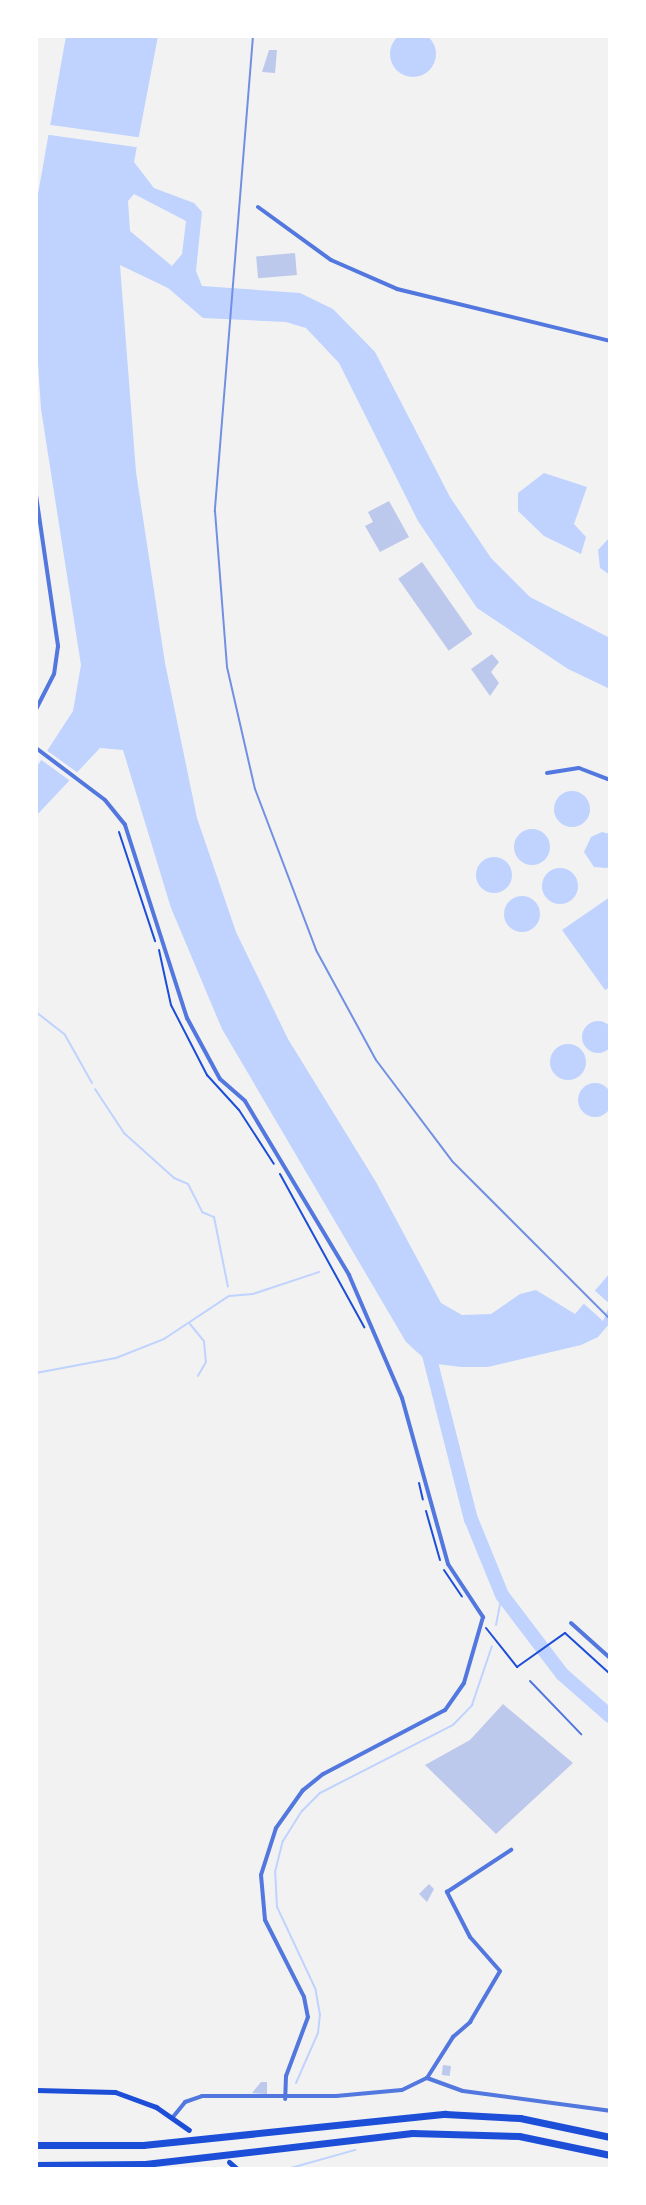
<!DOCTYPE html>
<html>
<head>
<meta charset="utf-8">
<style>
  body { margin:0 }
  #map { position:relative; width:646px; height:2205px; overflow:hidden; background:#f2f2f2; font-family:Lora,serif }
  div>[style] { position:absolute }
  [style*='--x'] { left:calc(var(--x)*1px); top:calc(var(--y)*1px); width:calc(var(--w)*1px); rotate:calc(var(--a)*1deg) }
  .water>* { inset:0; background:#bfd3fe }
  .round { border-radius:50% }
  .pier>* { inset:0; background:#f2f2f2; transform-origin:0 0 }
  .stream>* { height:2px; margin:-1px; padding:0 1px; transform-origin:1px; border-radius:1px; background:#bfd3fe }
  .river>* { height:14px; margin:-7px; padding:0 7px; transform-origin:7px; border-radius:7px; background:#bfd3fe }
  .building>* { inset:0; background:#bdc9ec; transform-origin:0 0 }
  .path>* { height:2px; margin:-1px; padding:0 1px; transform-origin:1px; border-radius:1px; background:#1d4ed8 }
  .service>* { height:2px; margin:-1px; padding:0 1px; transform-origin:1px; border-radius:1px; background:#5277de }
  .minor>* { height:4px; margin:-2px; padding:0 2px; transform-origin:2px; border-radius:2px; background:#5277de }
  .secondary>* { height:5px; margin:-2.5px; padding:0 2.5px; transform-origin:2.5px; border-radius:2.5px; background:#1d4ed8 }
  .motorway>* { height:7px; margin:-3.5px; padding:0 3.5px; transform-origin:3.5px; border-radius:3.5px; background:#1d4ed8 }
  .rail>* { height:2px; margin:-1px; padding:0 1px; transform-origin:1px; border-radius:1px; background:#7290e2 }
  span { translate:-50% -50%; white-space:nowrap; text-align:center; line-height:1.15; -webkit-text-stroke:7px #fff; paint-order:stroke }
  .frame { position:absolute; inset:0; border:38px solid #fff; pointer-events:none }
</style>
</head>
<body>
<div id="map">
  <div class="water">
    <div class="round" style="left:390px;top:31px;width:46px;height:46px"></div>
    <div style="clip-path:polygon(evenodd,66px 36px,158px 36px,134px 162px,154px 188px,194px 203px,202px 212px,196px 271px,202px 286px,300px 293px,333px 309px,375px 352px,450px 497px,491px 558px,530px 597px,610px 638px,610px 689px,568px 669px,477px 608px,418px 521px,339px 363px,306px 328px,286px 322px,203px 318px,168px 288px,120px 265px,136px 472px,165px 663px,197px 818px,236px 932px,288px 1039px,376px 1182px,441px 1303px,462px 1315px,491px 1314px,520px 1294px,536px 1290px,575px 1314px,610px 1273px,610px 1323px,598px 1337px,581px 1345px,488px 1367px,461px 1367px,429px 1363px,406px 1342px,222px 1029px,171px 908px,123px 750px,100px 748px,36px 816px,36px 768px,73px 711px,81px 665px,41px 409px,36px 333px,38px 194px,66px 36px,134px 194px,186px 221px,182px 254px,172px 266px,130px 231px,128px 201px,134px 194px)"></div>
    <div style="clip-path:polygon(544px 473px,587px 487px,574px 524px,586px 537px,581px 554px,544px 536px,518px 511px,518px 493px)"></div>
    <div style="clip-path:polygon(610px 537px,610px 575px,600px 568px,598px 550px)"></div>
    <div class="round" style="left:554px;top:791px;width:36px;height:36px"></div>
    <div class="round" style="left:514px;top:829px;width:36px;height:36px"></div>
    <div style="clip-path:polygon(602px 832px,610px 834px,610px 867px,606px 868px,594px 867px,584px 852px,591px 837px)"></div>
    <div class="round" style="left:476px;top:857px;width:36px;height:36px"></div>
    <div class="round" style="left:542px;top:868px;width:36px;height:36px"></div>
    <div class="round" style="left:504px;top:896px;width:36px;height:36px"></div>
    <div style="clip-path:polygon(610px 897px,610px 987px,605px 990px,562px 930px)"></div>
    <div class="round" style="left:582px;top:1021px;width:32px;height:32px"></div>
    <div class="round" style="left:550px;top:1044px;width:36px;height:36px"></div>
    <div class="round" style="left:578px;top:1083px;width:34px;height:34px"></div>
  </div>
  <div class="pier">
    <div style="left:44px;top:124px;width:99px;height:10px;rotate:8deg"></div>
    <div style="left:45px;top:749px;width:44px;height:11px;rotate:36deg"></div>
    <div style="clip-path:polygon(594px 1290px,610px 1304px,603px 1321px,582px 1302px)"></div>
  </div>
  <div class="stream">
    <div style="--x:36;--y:1012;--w:37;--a:38"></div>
    <div style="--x:65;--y:1035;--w:55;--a:60.6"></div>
    <div style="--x:95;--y:1089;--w:53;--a:56.6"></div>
    <div style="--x:124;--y:1133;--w:67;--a:42"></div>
    <div style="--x:174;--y:1178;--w:15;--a:23"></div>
    <div style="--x:188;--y:1184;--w:31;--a:63"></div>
    <div style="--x:202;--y:1212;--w:13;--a:23"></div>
    <div style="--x:214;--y:1217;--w:71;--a:78.7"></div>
    <div style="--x:190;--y:1324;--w:22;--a:51"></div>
    <div style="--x:204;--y:1341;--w:21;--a:85"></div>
    <div style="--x:206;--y:1362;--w:16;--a:120"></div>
    <div style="--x:36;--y:1373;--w:81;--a:-10.6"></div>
    <div style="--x:116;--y:1358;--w:52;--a:-21.6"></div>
    <div style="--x:164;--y:1339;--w:78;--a:-33.5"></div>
    <div style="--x:229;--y:1296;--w:24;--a:-5"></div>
    <div style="--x:253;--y:1294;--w:70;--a:-18.4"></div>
    <div style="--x:496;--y:1625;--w:31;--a:-79"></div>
    <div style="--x:296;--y:2083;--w:55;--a:-66.3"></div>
    <div style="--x:318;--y:2033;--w:18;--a:-84"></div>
    <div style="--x:320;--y:2015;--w:27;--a:-100"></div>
    <div style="--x:315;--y:1988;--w:89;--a:-115.1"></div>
    <div style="--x:277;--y:1907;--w:35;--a:-93"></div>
    <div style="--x:275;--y:1872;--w:32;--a:-76"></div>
    <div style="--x:283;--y:1841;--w:36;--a:-58"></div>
    <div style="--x:302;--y:1811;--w:25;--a:-45"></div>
    <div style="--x:320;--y:1793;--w:149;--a:-27.1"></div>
    <div style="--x:453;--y:1725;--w:28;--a:-46"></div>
    <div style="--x:472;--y:1705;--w:62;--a:-71.3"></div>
    <div style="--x:287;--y:2169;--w:71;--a:-15.6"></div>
  </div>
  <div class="river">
    <div style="--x:427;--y:1347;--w:178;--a:75.7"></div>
    <div style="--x:471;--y:1519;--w:82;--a:67.8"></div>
    <div style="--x:502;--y:1595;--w:99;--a:52.8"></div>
    <div style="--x:562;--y:1674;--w:64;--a:41.2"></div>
  </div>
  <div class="building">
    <div style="clip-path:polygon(269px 50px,277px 50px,275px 73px,262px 72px)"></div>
    <div style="left:295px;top:253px;width:22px;height:39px;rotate:85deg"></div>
    <div style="clip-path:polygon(389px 501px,409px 537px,380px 552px,365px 526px,373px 522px,368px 512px)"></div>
    <div style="left:422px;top:562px;width:88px;height:29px;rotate:55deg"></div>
    <div style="clip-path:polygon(492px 654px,499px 662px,491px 672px,499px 683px,490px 696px,471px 669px)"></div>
    <div style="clip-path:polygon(503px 1704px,573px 1763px,496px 1834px,425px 1765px,470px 1740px)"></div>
    <div style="clip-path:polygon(429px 1884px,434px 1889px,427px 1902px,419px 1894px)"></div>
    <div style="left:443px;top:2065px;width:8px;height:10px;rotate:7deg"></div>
    <div style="clip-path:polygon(261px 2082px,267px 2082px,267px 2094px,252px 2093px)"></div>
  </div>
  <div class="path">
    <div style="--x:119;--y:832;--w:115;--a:71.7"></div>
    <div style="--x:159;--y:950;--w:56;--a:77.7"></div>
    <div style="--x:171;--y:1005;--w:79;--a:62.8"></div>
    <div style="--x:207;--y:1075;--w:47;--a:47.6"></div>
    <div style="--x:239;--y:1110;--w:64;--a:57.1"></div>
    <div style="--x:280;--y:1174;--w:175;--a:61.2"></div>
    <div style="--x:419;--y:1483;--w:17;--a:77"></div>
    <div style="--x:426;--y:1511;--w:51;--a:74.1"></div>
    <div style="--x:444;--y:1570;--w:32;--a:56"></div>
    <div style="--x:486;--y:1628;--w:50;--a:51.5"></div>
    <div style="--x:517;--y:1667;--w:59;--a:-35.3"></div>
    <div style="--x:565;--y:1633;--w:61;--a:42.3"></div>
  </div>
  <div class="service">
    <div style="--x:530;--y:1681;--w:74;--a:46.1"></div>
  </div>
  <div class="minor">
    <div style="--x:258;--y:207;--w:90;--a:36"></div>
    <div style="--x:331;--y:260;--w:72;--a:23.7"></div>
    <div style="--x:397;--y:289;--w:219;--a:13.7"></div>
    <div style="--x:36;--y:495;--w:153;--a:81.7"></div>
    <div style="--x:58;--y:646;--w:28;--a:98"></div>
    <div style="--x:54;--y:674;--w:39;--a:117"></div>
    <div style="--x:36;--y:748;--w:86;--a:37"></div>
    <div style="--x:105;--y:800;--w:32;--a:51"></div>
    <div style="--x:125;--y:825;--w:203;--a:72.2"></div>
    <div style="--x:187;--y:1018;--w:69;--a:61.6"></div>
    <div style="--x:220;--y:1079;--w:33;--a:41"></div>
    <div style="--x:245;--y:1101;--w:203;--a:59.1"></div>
    <div style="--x:349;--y:1275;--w:134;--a:66.7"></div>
    <div style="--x:402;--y:1398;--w:172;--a:74.5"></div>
    <div style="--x:448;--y:1564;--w:64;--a:56.6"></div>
    <div style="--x:483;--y:1617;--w:69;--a:106.1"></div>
    <div style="--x:464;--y:1683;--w:33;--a:125"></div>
    <div style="--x:445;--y:1710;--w:138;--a:152.3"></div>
    <div style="--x:323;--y:1774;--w:26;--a:141"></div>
    <div style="--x:303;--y:1790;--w:47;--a:125.4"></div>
    <div style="--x:276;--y:1828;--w:49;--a:107.7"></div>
    <div style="--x:261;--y:1875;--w:45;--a:84.9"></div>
    <div style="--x:265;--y:1920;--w:86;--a:63.1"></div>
    <div style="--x:304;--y:1997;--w:20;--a:79"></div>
    <div style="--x:308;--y:2017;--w:63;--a:110.4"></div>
    <div style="--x:286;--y:2076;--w:23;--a:92"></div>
    <div style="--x:547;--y:773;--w:32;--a:-9"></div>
    <div style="--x:579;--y:768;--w:33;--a:21"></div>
    <div style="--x:571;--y:1623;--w:52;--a:41.9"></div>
    <div style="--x:427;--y:2078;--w:38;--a:20"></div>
    <div style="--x:463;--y:2091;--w:148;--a:7.7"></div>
    <div style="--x:173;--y:2117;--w:19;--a:-51"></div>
    <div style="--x:185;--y:2102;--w:18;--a:-19"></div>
    <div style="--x:202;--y:2096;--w:134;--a:0"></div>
    <div style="--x:336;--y:2096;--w:66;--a:-5.2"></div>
    <div style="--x:402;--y:2090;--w:28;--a:-26"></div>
    <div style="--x:427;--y:2078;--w:49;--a:-57.6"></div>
    <div style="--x:453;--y:2037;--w:23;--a:-41"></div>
    <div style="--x:470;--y:2022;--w:59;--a:-59.5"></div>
    <div style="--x:500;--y:1971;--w:45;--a:-131.4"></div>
    <div style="--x:470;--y:1937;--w:51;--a:-117.1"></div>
    <div style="--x:447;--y:1892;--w:77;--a:-33.3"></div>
  </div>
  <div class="secondary">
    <div style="--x:36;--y:2090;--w:79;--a:1.5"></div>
    <div style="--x:115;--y:2092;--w:44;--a:20.1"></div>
    <div style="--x:156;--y:2107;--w:40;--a:34.9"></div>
    <div style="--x:229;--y:2162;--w:11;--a:41"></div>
  </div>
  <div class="motorway">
    <div style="--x:36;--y:2145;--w:107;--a:0"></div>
    <div style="--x:143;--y:2145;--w:304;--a:-5.9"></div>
    <div style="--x:445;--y:2114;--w:75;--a:3.1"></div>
    <div style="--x:520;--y:2118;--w:92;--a:11.9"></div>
    <div style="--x:36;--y:2165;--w:109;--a:-0.5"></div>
    <div style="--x:145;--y:2164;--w:269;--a:-6.6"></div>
    <div style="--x:412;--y:2133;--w:107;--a:1.6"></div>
    <div style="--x:519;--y:2136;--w:93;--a:11.8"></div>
  </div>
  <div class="rail">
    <div style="--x:253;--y:36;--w:477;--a:94.6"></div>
    <div style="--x:215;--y:511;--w:156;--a:85.6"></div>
    <div style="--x:227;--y:667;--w:125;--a:77.1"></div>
    <div style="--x:255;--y:789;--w:172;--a:69.2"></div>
    <div style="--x:316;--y:950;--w:125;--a:61.4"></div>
    <div style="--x:376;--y:1060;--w:126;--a:53"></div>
    <div style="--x:452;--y:1161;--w:223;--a:45"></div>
  </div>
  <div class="frame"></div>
</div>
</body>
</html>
